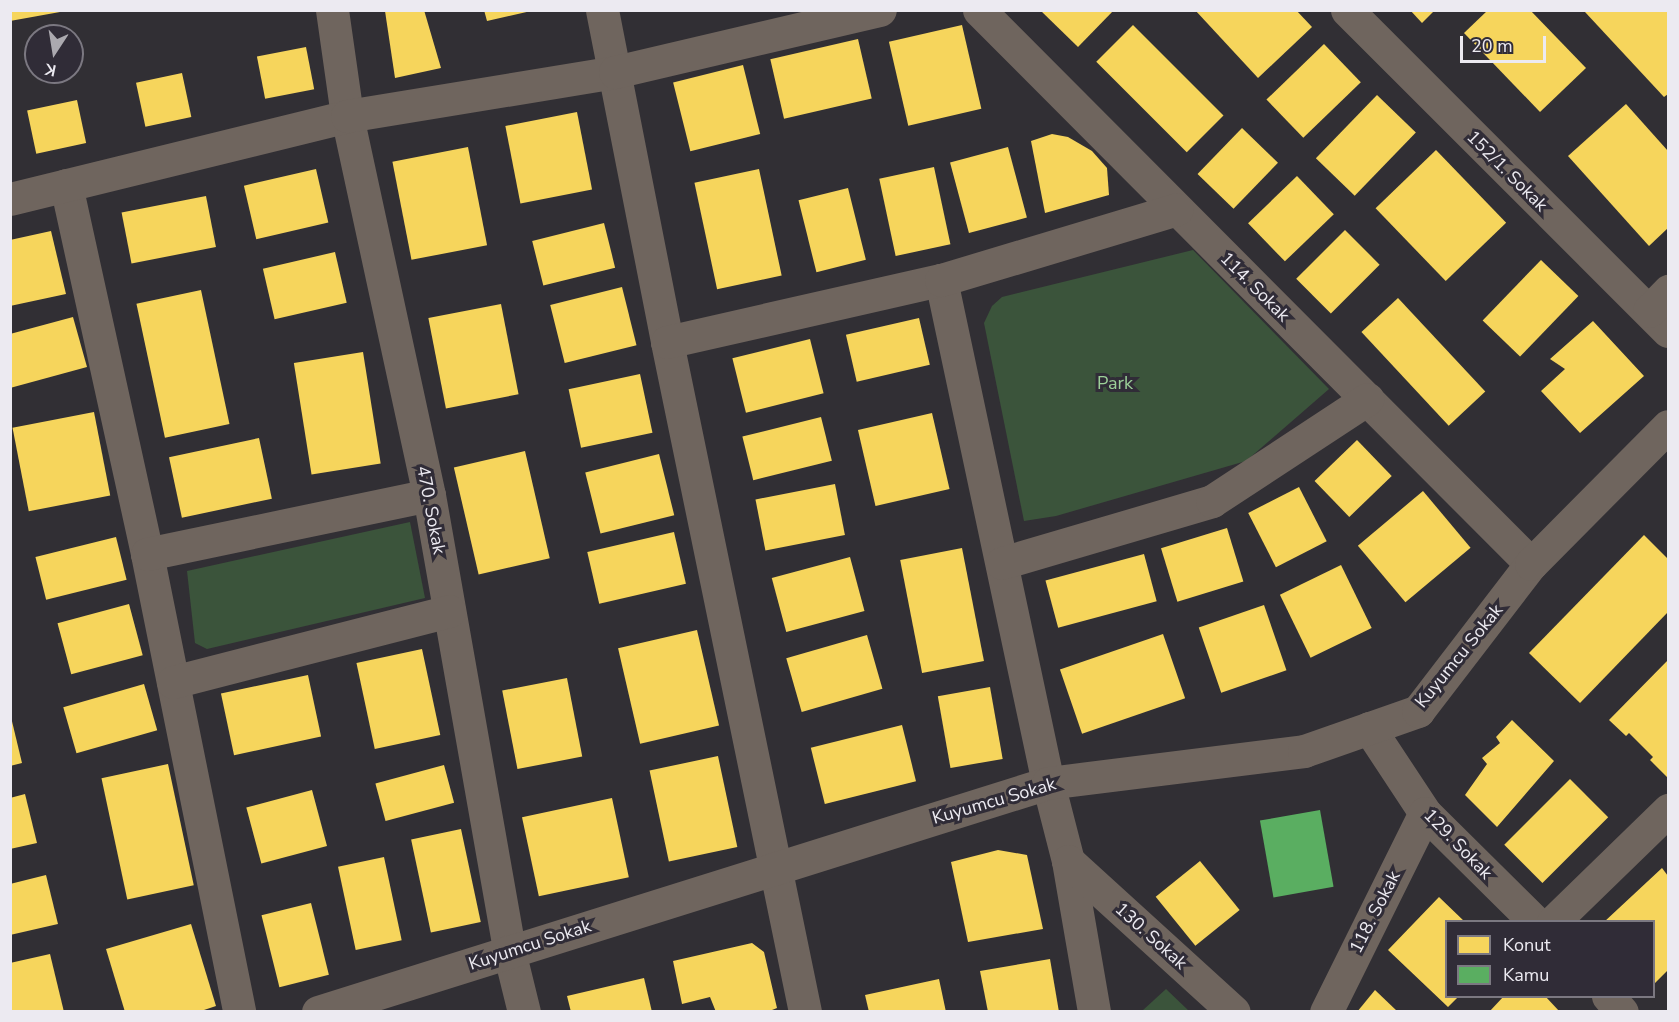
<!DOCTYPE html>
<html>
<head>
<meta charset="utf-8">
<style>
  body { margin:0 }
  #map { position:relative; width:1679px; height:1022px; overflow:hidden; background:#312f34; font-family:"Nunito Sans",sans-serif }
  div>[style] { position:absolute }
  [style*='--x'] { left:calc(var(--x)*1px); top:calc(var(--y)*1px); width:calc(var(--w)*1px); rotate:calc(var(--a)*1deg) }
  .green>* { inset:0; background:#3b543b }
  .homes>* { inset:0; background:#f6d55c; transform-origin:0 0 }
  .public>* { inset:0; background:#5aae61; transform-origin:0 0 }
  .minor>* { height:33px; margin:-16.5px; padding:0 16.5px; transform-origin:16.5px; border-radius:16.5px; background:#6f655e }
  span { translate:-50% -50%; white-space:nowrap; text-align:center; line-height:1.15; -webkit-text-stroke:6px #302c37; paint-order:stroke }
  .street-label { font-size:18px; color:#eceaf1 }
  .park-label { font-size:18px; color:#9cd098 }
  .frame { position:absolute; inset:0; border:12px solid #eceaf1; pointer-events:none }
  .legend { position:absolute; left:1445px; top:920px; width:210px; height:78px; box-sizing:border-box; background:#302c37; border:2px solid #7b7881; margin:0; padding:8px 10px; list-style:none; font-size:18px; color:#eceaf1 }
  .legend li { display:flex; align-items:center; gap:12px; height:30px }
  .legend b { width:30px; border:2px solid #7b7881 }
  .north { position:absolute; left:24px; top:24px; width:60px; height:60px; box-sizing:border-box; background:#302c37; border:2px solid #7b7881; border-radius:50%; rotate:192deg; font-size:16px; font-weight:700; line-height:24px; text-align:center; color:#eceaf1 }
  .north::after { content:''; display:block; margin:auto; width:21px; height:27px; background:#aba9af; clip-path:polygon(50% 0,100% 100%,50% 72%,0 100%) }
  .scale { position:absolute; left:1460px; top:36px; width:86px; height:27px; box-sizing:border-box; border:3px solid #eceaf1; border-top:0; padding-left:8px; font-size:18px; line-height:21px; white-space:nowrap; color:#eceaf1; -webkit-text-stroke:4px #302c37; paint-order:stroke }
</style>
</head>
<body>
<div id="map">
  <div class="green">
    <div style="clip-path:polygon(1193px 250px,1329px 389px,1246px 461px,1056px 516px,1024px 521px,984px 323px,992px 306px,1002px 297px)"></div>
    <div style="clip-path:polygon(410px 522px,425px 598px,207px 649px,195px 643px,187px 571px)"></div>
    <div style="clip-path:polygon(1166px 989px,1189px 1011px,1142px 1011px)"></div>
  </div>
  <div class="homes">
    <div style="clip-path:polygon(10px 10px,60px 10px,60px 12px,10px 21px)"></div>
    <div style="clip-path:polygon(424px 10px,441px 68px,395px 78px,385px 11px)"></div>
    <div style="clip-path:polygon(484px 10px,531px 10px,531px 11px,487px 21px)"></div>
    <div style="clip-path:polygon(1040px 10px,1114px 10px,1078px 47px)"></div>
    <div style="clip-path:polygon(1195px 10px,1296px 10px,1312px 27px,1258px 78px)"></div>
    <div style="clip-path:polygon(1410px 10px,1435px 10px,1422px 23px)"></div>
    <div style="clip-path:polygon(1488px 10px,1530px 10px,1586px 68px,1540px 112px,1464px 33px)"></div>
    <div style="clip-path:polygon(1587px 10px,1667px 10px,1668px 94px,1664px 97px,1585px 12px)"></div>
    <div style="left:962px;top:25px;width:86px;height:75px;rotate:77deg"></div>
    <div style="left:1133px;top:25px;width:128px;height:52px;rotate:45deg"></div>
    <div style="left:858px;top:39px;width:61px;height:90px;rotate:77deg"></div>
    <div style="left:1324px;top:44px;width:53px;height:80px;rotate:46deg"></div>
    <div style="left:306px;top:47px;width:43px;height:50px;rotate:79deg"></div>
    <div style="left:743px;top:65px;width:71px;height:72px;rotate:76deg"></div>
    <div style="left:182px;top:73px;width:45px;height:47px;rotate:78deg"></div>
    <div style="left:1377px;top:95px;width:54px;height:88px;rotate:44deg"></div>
    <div style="left:77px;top:100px;width:44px;height:51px;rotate:78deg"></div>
    <div style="clip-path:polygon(1626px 104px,1668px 151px,1668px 228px,1649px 246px,1568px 156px)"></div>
    <div style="left:577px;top:112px;width:79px;height:73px;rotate:79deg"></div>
    <div style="left:1242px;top:128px;width:50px;height:64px;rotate:44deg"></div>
    <div style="clip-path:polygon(1052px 134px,1068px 137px,1092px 151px,1107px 168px,1109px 195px,1045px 213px,1031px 141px)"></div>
    <div style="left:468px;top:147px;width:100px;height:77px;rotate:79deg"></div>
    <div style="left:1008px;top:147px;width:73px;height:60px;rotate:75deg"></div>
    <div style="left:1436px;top:150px;width:101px;height:84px;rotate:46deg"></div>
    <div style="left:934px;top:167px;width:79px;height:56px;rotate:78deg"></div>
    <div style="left:316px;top:169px;width:55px;height:74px;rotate:77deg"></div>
    <div style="left:759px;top:169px;width:109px;height:66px;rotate:78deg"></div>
    <div style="left:1297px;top:176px;width:53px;height:68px;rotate:46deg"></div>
    <div style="left:848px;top:188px;width:74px;height:51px;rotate:76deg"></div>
    <div style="left:206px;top:196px;width:52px;height:86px;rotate:79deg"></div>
    <div style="left:604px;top:223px;width:46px;height:74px;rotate:76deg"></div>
    <div style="left:1345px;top:230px;width:49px;height:69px;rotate:45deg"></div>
    <div style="clip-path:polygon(51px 231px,66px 294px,10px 306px,10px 240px)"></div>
    <div style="left:335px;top:252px;width:52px;height:74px;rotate:77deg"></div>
    <div style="left:1541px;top:260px;width:52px;height:84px;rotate:44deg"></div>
    <div style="left:622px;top:287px;width:60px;height:74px;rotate:76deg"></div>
    <div style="left:201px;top:290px;width:137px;height:66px;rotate:78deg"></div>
    <div style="left:1398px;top:298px;width:128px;height:50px;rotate:47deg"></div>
    <div style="left:501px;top:304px;width:92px;height:74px;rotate:79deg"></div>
    <div style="clip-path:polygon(73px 317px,87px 367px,10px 388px,10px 334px)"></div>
    <div style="left:919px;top:318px;width:48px;height:75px;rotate:77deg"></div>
    <div style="clip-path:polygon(1593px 321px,1644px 376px,1580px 433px,1541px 391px,1565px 369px,1550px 359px)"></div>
    <div style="left:810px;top:339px;width:56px;height:80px;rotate:76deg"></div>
    <div style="left:363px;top:352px;width:113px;height:70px;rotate:81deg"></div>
    <div style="left:640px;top:374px;width:60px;height:73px;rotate:78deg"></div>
    <div style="left:94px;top:412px;width:85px;height:83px;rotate:79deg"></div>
    <div style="left:932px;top:413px;width:78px;height:76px;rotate:77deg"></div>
    <div style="left:821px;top:417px;width:45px;height:81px;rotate:76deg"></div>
    <div style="left:259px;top:438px;width:62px;height:92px;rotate:78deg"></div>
    <div style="left:1357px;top:440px;width:50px;height:59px;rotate:46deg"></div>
    <div style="left:525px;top:451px;width:110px;height:73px;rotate:77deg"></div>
    <div style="left:659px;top:454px;width:63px;height:76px;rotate:76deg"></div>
    <div style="left:835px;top:484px;width:52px;height:81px;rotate:79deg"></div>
    <div style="left:1299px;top:487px;width:61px;height:57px;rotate:63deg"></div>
    <div style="left:1423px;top:491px;width:74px;height:85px;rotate:50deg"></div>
    <div style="left:1227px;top:528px;width:56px;height:69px;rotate:73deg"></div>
    <div style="left:674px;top:532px;width:53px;height:89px;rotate:77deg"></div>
    <div style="clip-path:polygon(1644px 535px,1668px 559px,1668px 612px,1580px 703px,1529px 653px)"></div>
    <div style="left:116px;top:537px;width:44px;height:83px;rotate:76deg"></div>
    <div style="left:962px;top:548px;width:115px;height:63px;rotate:79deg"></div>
    <div style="left:1144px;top:554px;width:49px;height:102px;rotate:75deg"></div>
    <div style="left:850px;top:557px;width:56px;height:81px;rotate:75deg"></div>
    <div style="left:1341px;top:565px;width:70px;height:68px;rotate:64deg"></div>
    <div style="left:129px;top:604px;width:53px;height:74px;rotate:75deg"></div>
    <div style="left:1264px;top:605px;width:69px;height:69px;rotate:71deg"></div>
    <div style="left:697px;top:630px;width:98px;height:81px;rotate:77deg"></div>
    <div style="left:1163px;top:634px;width:68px;height:109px;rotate:71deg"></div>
    <div style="left:867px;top:635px;width:56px;height:84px;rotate:74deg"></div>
    <div style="left:422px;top:649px;width:88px;height:67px;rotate:78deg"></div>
    <div style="clip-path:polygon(1668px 660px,1668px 775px,1667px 777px,1650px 760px,1653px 757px,1629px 733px,1626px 736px,1609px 720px)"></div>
    <div style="left:308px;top:675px;width:63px;height:89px;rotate:78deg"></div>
    <div style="left:567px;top:678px;width:80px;height:66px;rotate:79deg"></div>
    <div style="left:144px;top:684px;width:48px;height:84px;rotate:74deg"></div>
    <div style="left:990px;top:687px;width:73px;height:53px;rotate:80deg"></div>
    <div style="clip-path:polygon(10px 713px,22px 763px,10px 766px)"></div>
    <div style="clip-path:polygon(1512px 720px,1554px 761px,1497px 827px,1465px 795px,1487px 764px,1482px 758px,1500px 743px,1496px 737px)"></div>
    <div style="left:902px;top:725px;width:58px;height:94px;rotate:76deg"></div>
    <div style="left:718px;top:756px;width:93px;height:70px;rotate:78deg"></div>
    <div style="left:168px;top:764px;width:124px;height:68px;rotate:78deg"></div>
    <div style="left:444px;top:765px;width:39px;height:71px;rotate:75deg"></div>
    <div style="left:1570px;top:779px;width:54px;height:93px;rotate:45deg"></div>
    <div style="left:312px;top:790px;width:58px;height:68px;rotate:75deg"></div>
    <div style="clip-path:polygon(25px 794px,37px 843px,10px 849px,10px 798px)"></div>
    <div style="left:612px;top:798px;width:81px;height:92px;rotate:78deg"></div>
    <div style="left:461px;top:829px;width:95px;height:51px;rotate:78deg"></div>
    <div style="clip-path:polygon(998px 850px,1027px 855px,1043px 929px,968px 942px,951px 862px)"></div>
    <div style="left:384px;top:857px;width:85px;height:47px;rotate:78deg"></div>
    <div style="left:1200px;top:861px;width:63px;height:57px;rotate:51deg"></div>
    <div style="clip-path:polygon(1662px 868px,1668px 876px,1668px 970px,1654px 984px,1654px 922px,1604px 922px)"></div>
    <div style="clip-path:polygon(46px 875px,58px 924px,10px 935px,10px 884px)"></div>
    <div style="clip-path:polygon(1439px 897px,1465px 922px,1446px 922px,1446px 996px,1459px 996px,1448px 1007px,1388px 950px)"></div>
    <div style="left:311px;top:903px;width:74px;height:51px;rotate:76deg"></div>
    <div style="clip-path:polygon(191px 924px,216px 1006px,198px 1012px,125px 1012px,106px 949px)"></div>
    <div style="clip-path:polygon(752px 943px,764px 952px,777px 1008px,767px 1012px,716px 1012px,710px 997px,682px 1004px,673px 961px)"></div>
    <div style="clip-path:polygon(50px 954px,64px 1012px,10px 1012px,10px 963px)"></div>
    <div style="clip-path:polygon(1050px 959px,1059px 1012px,988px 1012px,980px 971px)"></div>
    <div style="clip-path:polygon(644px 978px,652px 1012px,571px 1012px,567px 996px)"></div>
    <div style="clip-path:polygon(939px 979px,946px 1012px,869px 1012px,865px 995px)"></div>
    <div style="clip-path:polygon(1375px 990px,1398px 1012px,1357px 1012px)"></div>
    <div style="clip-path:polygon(1504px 996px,1545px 996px,1560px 1012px,1489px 1012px)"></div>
  </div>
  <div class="public">
    <div style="left:1320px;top:810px;width:78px;height:61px;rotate:80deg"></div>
  </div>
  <div class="minor">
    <div style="--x:332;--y:10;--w:107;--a:81.9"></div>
    <div style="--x:347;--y:116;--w:388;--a:77.8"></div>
    <div style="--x:429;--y:495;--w:463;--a:80"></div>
    <div style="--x:509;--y:951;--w:63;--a:76.2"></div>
    <div style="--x:602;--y:10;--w:338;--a:78.9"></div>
    <div style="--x:667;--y:342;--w:684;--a:78.36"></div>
    <div style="--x:979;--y:10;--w:782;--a:45.1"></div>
    <div style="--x:1347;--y:10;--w:454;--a:45"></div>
    <div style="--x:66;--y:185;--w:378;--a:77.6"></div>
    <div style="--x:147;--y:554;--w:467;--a:78.6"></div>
    <div style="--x:10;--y:199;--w:347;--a:-13.8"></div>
    <div style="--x:347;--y:116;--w:272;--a:-9.3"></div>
    <div style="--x:615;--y:72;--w:272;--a:-13.2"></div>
    <div style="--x:941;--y:280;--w:514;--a:77.99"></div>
    <div style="--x:1048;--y:783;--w:81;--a:75.6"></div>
    <div style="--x:1068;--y:861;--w:153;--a:80.2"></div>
    <div style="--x:1649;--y:311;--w:28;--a:-46"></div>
    <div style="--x:667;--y:342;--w:281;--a:-12.8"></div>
    <div style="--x:941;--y:280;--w:246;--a:-16.7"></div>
    <div style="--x:147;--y:554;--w:288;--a:-11.8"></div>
    <div style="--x:1002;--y:563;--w:219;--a:-16.4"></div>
    <div style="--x:1212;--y:501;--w:186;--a:-33.3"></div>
    <div style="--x:173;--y:682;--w:285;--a:-14.4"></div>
    <div style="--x:1369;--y:728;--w:102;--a:56.6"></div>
    <div style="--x:1425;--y:813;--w:155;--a:44.7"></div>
    <div style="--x:1068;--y:861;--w:224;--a:42.3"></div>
    <div style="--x:1553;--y:922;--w:161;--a:-44.2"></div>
    <div style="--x:1608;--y:996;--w:21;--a:49"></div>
    <div style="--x:318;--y:1012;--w:765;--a:-17.42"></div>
    <div style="--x:1048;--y:783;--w:258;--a:-7.1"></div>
    <div style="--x:1304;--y:751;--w:121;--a:-19.3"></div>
    <div style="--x:1418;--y:711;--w:185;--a:-52.5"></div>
    <div style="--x:1531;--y:564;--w:194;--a:-45.2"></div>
    <div style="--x:1326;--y:1012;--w:222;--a:-63.6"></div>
  </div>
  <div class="street-label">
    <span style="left:1507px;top:171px;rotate:45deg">152/1. Sokak</span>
    <span style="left:1255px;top:287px;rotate:45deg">114. Sokak</span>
    <span style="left:431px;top:510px;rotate:79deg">470. Sokak</span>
    <span style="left:1459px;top:656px;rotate:-51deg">Kuyumcu Sokak</span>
    <span style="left:994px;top:801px;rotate:-16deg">Kuyumcu Sokak</span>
    <span style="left:1458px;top:844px;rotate:46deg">129. Sokak</span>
    <span style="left:1375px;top:912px;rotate:-63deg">118. Sokak</span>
    <span style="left:1151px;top:936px;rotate:42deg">130. Sokak</span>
    <span style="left:530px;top:945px;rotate:-18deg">Kuyumcu Sokak</span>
  </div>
  <div class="park-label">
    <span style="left:1115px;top:383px">Park</span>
  </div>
  <div class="frame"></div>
  <ul class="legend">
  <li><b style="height:16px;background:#f6d55c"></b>Konut</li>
  <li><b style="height:16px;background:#5aae61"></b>Kamu</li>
  </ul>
  <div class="north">K</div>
  <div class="scale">20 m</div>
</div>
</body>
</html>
